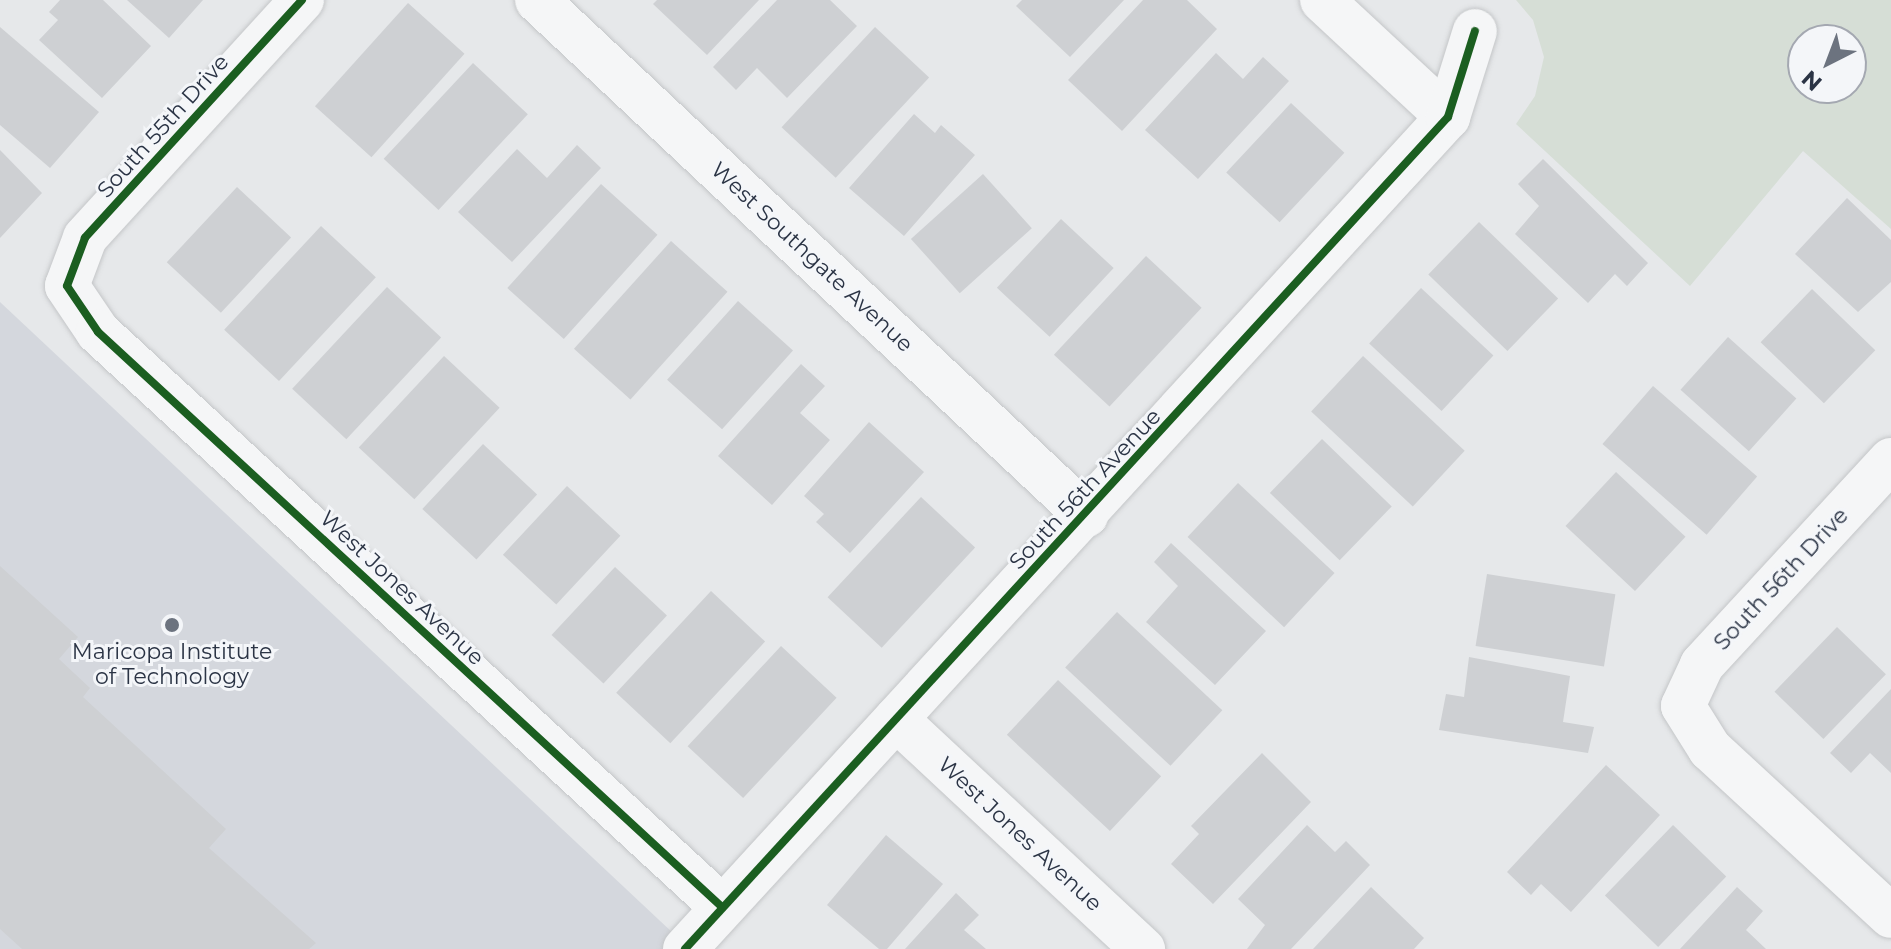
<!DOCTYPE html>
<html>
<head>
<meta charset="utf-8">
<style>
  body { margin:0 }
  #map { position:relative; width:1891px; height:949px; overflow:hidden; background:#e6e8ea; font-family:Montserrat,sans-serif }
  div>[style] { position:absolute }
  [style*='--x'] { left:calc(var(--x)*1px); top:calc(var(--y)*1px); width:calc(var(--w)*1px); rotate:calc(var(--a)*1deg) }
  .built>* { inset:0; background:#d4d7dd }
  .green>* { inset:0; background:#d6ded6 }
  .building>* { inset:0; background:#ced0d3; transform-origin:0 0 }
  .roads { filter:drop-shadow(0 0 2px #c4c6c8) drop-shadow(0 0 2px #c4c6c8) }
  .minor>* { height:44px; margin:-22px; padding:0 22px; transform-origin:22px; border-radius:22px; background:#f5f6f7 }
  .cycleway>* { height:8px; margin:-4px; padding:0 4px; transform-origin:4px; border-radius:4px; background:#1b5e20 }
  .dots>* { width:22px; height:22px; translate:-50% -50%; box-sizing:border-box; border:4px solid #f4f6f9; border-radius:50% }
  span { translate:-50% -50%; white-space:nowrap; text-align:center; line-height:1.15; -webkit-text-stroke:6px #f4f6f9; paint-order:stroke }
  .street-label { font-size:22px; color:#2b3445 }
  .poi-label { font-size:22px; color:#2b3445 }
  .north { position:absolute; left:1787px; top:24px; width:80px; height:80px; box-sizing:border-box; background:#f4f6f9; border:2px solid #a4a8b1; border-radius:50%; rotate:222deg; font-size:22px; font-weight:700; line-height:32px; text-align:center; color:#2b3445 }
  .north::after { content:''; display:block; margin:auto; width:28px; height:36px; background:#6c737f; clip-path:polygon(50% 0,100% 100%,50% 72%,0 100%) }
</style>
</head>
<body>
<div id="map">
  <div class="built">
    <div style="clip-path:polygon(0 302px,690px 949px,0 949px)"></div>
  </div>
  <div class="green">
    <div style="clip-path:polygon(evenodd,1516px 0,1891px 0,1891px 229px,1803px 151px,1690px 286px,1516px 124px,1535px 96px,1544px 57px,1533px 20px,1516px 0,1851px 40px,1851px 88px,1803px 88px,1803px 40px,1851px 40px)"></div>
  </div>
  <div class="building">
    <div style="clip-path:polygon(60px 0,103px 0,151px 46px,102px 98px,39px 40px,58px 20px,49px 12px)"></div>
    <div style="clip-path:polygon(127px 0,203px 0,169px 38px)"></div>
    <div style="clip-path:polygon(657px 0,759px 0,707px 55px,653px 4px)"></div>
    <div style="clip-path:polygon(777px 0,830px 0,857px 26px,787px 98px,757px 68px,736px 90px,713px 67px)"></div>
    <div style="clip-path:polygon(1022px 0,1124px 0,1070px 57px,1016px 6px)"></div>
    <div style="clip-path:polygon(1143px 0,1187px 0,1217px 29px,1122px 131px,1068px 80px)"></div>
    <div style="left:408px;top:3px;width:76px;height:139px;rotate:42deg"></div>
    <div style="clip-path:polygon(0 27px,99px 112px,50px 168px,0 125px)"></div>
    <div style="left:875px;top:27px;width:74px;height:137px;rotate:43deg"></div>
    <div style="clip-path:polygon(1216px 53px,1243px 79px,1263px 57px,1289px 81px,1198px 179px,1145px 130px)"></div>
    <div style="left:473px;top:63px;width:75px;height:131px;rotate:43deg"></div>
    <div style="left:1291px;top:103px;width:73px;height:95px;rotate:43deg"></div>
    <div style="clip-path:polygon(914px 114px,935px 133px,941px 125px,975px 155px,904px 236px,849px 188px)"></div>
    <div style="clip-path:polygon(577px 145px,601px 168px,512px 262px,458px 212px,517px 149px,547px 178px)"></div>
    <div style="clip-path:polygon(0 150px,42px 193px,0 238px)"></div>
    <div style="clip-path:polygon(1543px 159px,1648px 263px,1627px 286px,1615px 274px,1588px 303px,1515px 234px,1539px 206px,1518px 184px)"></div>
    <div style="left:983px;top:174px;width:73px;height:97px;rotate:48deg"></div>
    <div style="left:601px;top:184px;width:76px;height:140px;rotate:42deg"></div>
    <div style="left:237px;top:187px;width:74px;height:103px;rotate:43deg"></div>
    <div style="clip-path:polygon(1847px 198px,1891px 240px,1891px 282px,1858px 312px,1795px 254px)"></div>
    <div style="left:1061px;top:219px;width:72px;height:94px;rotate:43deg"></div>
    <div style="left:1479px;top:222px;width:110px;height:73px;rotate:44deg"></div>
    <div style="left:321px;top:226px;width:75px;height:142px;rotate:43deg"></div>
    <div style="left:671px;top:241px;width:76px;height:145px;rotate:42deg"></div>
    <div style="left:1146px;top:256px;width:76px;height:135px;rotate:43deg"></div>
    <div style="left:387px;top:287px;width:74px;height:139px;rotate:43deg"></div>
    <div style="left:1421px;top:288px;width:99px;height:76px;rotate:43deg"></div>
    <div style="left:1812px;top:289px;width:88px;height:74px;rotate:44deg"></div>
    <div style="left:738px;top:301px;width:74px;height:106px;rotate:42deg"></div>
    <div style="left:1728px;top:337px;width:92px;height:71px;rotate:42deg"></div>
    <div style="left:444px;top:356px;width:76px;height:125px;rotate:43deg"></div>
    <div style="left:1363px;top:356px;width:139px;height:76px;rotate:43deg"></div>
    <div style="clip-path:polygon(801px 364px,825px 386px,800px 413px,830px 440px,772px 505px,718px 456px)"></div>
    <div style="left:1653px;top:386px;width:138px;height:77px;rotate:41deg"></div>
    <div style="clip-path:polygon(869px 422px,924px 472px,850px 553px,816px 522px,824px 514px,804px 496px)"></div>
    <div style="left:1322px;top:439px;width:97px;height:75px;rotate:44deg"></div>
    <div style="left:483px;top:444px;width:74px;height:89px;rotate:43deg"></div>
    <div style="left:1616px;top:472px;width:95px;height:74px;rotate:43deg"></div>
    <div style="left:1238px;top:483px;width:132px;height:74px;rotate:43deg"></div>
    <div style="left:567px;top:486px;width:73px;height:94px;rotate:43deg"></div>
    <div style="left:921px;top:497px;width:74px;height:137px;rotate:43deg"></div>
    <div style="clip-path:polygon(1171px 543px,1266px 631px,1215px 685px,1146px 622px,1178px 586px,1154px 562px)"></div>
    <div style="clip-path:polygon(0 566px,78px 637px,59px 659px,90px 688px,83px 697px,226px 829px,209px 848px,316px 943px,309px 949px,22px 949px,0 929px)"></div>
    <div style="left:615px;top:567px;width:71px;height:93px;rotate:43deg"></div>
    <div style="left:1487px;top:574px;width:130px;height:73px;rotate:9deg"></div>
    <div style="left:711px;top:591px;width:74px;height:139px;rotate:43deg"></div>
    <div style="left:1117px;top:612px;width:144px;height:76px;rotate:43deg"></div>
    <div style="left:1837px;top:627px;width:68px;height:90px;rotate:44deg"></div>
    <div style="left:781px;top:646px;width:76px;height:137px;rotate:43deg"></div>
    <div style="clip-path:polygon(1469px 657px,1570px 676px,1563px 722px,1594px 727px,1588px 753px,1439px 730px,1446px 694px,1464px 697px)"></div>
    <div style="left:1058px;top:680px;width:141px;height:75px;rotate:43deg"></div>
    <div style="clip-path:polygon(1891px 689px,1891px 773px,1870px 753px,1851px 773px,1830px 753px)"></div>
    <div style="clip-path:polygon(1262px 753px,1311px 802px,1213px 904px,1171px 864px,1199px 834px,1191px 826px)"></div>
    <div style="clip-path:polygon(1606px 765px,1660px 815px,1571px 912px,1541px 884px,1531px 895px,1507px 872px)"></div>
    <div style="clip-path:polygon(1307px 825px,1335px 852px,1346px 841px,1370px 865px,1291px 949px,1247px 949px,1265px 925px,1238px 899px)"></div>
    <div style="left:1673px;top:825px;width:74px;height:98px;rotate:44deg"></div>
    <div style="clip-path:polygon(886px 835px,943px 884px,887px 949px,879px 949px,827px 905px)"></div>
    <div style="clip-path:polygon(1371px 887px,1424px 938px,1414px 949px,1313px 949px)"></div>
    <div style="clip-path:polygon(1737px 887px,1763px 911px,1746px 930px,1766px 949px,1680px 949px)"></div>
    <div style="clip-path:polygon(956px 893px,979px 915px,964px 930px,986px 949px,905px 949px)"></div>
  </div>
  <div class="roads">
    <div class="minor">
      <div style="--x:302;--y:0;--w:322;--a:132.4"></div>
      <div style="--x:85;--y:238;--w:51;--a:110.6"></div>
      <div style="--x:67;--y:286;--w:55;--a:56"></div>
      <div style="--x:98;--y:332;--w:849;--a:42.66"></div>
      <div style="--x:537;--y:0;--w:753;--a:43.17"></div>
      <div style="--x:1322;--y:0;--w:172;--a:42.9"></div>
      <div style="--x:1891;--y:460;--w:279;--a:132.7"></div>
      <div style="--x:1702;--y:665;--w:45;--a:114.9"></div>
      <div style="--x:1683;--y:706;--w:51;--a:57.9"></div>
      <div style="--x:1710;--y:749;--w:246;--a:42.7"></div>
      <div style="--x:896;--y:719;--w:338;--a:43"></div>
      <div style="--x:685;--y:949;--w:1129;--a:-47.48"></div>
      <div style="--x:1448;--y:117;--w:90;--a:-72.6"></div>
    </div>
  </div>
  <div class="cycleway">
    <div style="--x:302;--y:0;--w:322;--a:132.4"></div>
    <div style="--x:85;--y:238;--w:51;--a:110.6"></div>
    <div style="--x:67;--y:286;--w:55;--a:56"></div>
    <div style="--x:98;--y:332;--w:849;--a:42.66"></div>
    <div style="--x:685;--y:949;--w:1129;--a:-47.48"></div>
    <div style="--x:1448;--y:117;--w:90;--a:-72.6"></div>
  </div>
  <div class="dots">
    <div style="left:172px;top:625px;background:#6c737f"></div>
  </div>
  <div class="street-label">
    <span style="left:163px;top:126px;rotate:-48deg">South 55th Drive</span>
    <span style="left:812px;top:257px;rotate:43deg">West Southgate Avenue</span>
    <span style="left:1085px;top:489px;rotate:-47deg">South 56th Avenue</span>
    <span style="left:1781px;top:579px;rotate:-47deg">South 56th Drive</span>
    <span style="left:402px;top:588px;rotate:43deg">West Jones Avenue</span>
    <span style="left:1020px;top:834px;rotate:43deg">West Jones Avenue</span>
  </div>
  <div class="poi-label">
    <span style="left:172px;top:664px">Maricopa Institute<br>of Technology</span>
  </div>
  <div class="north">N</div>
</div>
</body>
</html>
